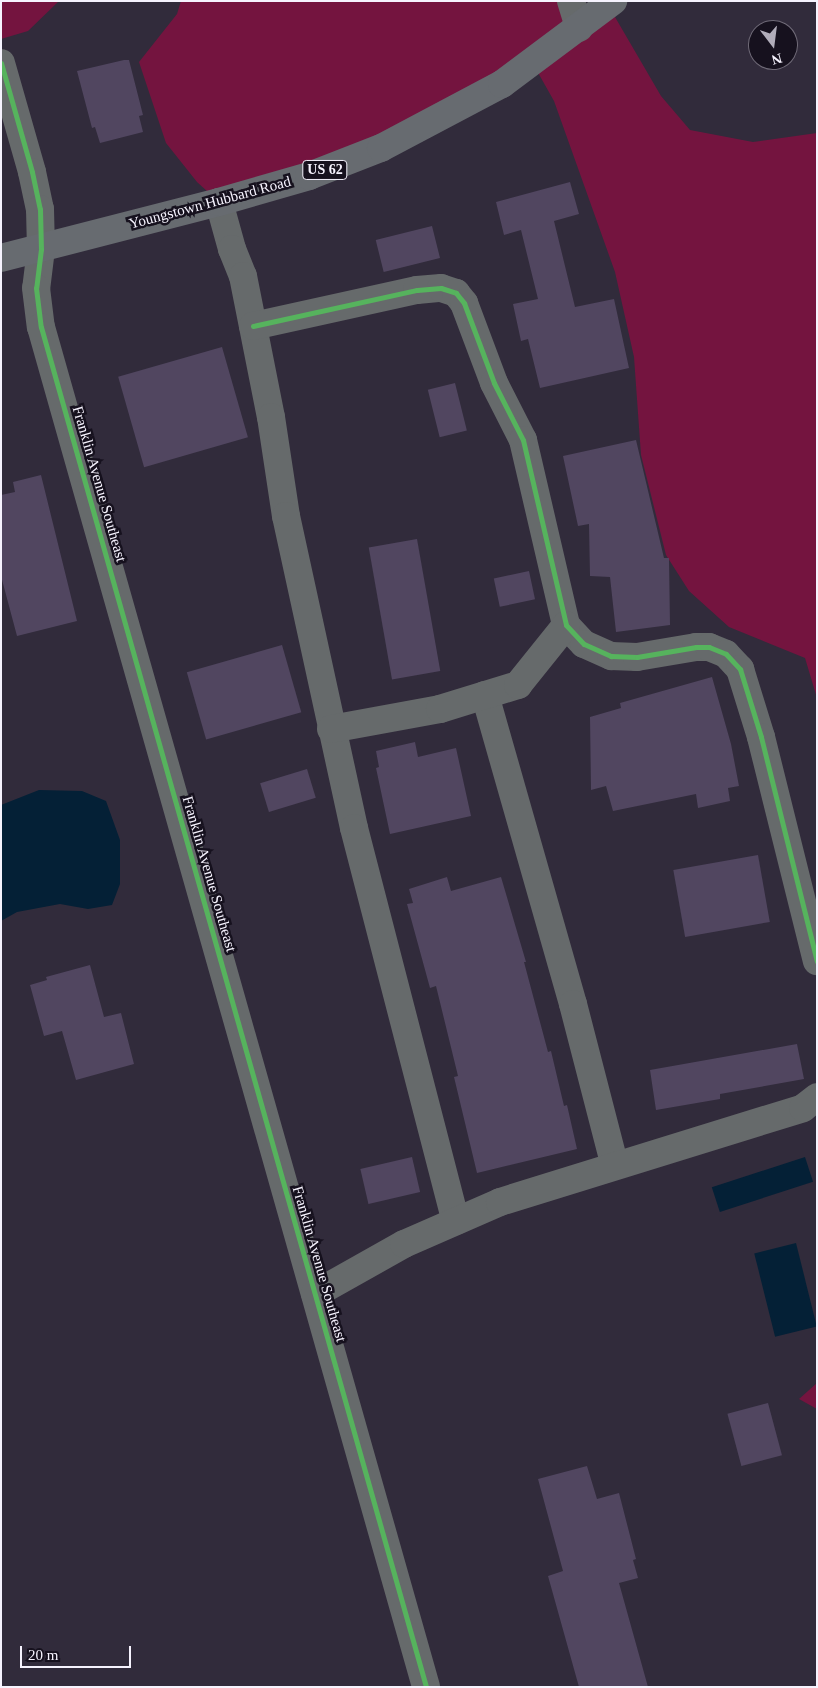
<!DOCTYPE html>
<html>
<head>
<meta charset="utf-8">
<style>
  body { margin:0 }
  #map { position:relative; width:818px; height:1688px; overflow:hidden; background:#312b3b; font-family:"Times New Roman",serif }
  div>[style] { position:absolute }
  [style*='--x'] { left:calc(var(--x)*1px); top:calc(var(--y)*1px); width:calc(var(--w)*1px); rotate:calc(var(--a)*1deg) }
  .green>* { inset:0; background:#74143f }
  .water>* { inset:0; background:#042036; transform-origin:0 0 }
  .building>* { inset:0; background:#514660; transform-origin:0 0 }
  .street>* { height:28px; margin:-14px; padding:0 14px; transform-origin:14px; border-radius:14px; background:#666a6b }
  .primary>* { height:28px; margin:-14px; padding:0 14px; transform-origin:14px; border-radius:14px; background:#676b70 }
  .cycleway>* { height:5px; margin:-2.5px; padding:0 2.5px; transform-origin:2.5px; border-radius:2.5px; background:#56b35d }
  span { translate:-50% -50%; white-space:nowrap; text-align:center; line-height:1.15; -webkit-text-stroke:5px #16111e; paint-order:stroke }
  .shield-label span { padding:1px 4px; background:#16111e; border:1px solid; border-radius:4px; -webkit-text-stroke-width:0 }
  .shield-label { font-size:14px; color:#f6f3fe; font-weight:700 }
  .street-label { font-size:15px; color:#f6f3fe }
  .frame { position:absolute; inset:0; border:2px solid #f6f3fe; pointer-events:none }
  .north { position:absolute; left:748px; top:20px; width:50px; height:50px; box-sizing:border-box; background:#16111e; border:1px solid #706b78; border-radius:50%; rotate:165deg; font-size:14px; font-weight:700; line-height:20px; text-align:center; color:#f6f3fe }
  .north::after { content:''; display:block; margin:auto; width:18px; height:22px; background:#b1adba; clip-path:polygon(50% 0,100% 100%,50% 72%,0 100%) }
  .scale { position:absolute; left:20px; top:1646px; width:111px; height:22px; box-sizing:border-box; border:2px solid #f6f3fe; border-top:0; padding-left:6px; font-size:15px; line-height:18px; white-space:nowrap; color:#f6f3fe; -webkit-text-stroke:4px #16111e; paint-order:stroke }
</style>
</head>
<body>
<div id="map">
  <div class="green">
    <div style="clip-path:polygon(1px 1px,59px 1px,28px 31px,1px 39px)"></div>
    <div style="clip-path:polygon(181px 1px,571px 1px,579px 28px,608px 5px,661px 96px,690px 130px,753px 142px,817px 133px,817px 698px,805px 658px,729px 627px,689px 591px,666px 555px,641px 455px,634px 357px,615px 272px,554px 101px,532px 62px,502px 84px,219px 202px,197px 182px,166px 143px,139px 62px,177px 14px)"></div>
    <div style="clip-path:polygon(817px 1383px,817px 1409px,799px 1399px)"></div>
  </div>
  <div class="water">
    <div style="clip-path:polygon(39px 790px,82px 791px,106px 801px,120px 840px,120px 884px,112px 905px,88px 909px,60px 904px,17px 912px,1px 921px,1px 805px)"></div>
    <div style="left:805px;top:1157px;width:26px;height:98px;rotate:72deg"></div>
    <div style="left:796px;top:1243px;width:86px;height:43px;rotate:76deg"></div>
  </div>
  <div class="building">
    <div style="clip-path:polygon(124px 60px,129px 60px,143px 115px,139px 116px,143px 132px,100px 143px,95px 127px,92px 128px,77px 71px)"></div>
    <div style="clip-path:polygon(570px 182px,579px 214px,554px 221px,575px 307px,614px 299px,629px 368px,540px 388px,528px 339px,521px 341px,513px 304px,538px 299px,521px 230px,504px 235px,496px 202px)"></div>
    <div style="left:432px;top:226px;width:33px;height:58px;rotate:76deg"></div>
    <div style="left:222px;top:347px;width:94px;height:108px;rotate:74deg"></div>
    <div style="left:455px;top:383px;width:49px;height:28px;rotate:76deg"></div>
    <div style="clip-path:polygon(636px 440px,664px 558px,669px 558px,670px 625px,616px 632px,610px 577px,590px 576px,589px 524px,578px 526px,563px 456px)"></div>
    <div style="clip-path:polygon(41px 475px,77px 621px,17px 636px,1px 576px,1px 495px,15px 492px,13px 482px)"></div>
    <div style="left:417px;top:539px;width:134px;height:49px;rotate:80deg"></div>
    <div style="left:529px;top:571px;width:29px;height:36px;rotate:78deg"></div>
    <div style="left:282px;top:645px;width:70px;height:99px;rotate:74deg"></div>
    <div style="clip-path:polygon(712px 677px,731px 744px,739px 786px,728px 788px,730px 801px,698px 808px,696px 794px,613px 811px,606px 786px,591px 790px,590px 717px,621px 708px,620px 703px)"></div>
    <div style="clip-path:polygon(415px 742px,418px 757px,456px 748px,471px 816px,390px 834px,376px 768px,379px 767px,376px 751px)"></div>
    <div style="left:307px;top:769px;width:30px;height:49px;rotate:73deg"></div>
    <div style="left:758px;top:855px;width:68px;height:86px;rotate:80deg"></div>
    <div style="clip-path:polygon(447px 877px,451px 891px,501px 877px,526px 962px,524px 962px,548px 1052px,551px 1051px,564px 1106px,567px 1105px,577px 1149px,477px 1173px,454px 1077px,458px 1076px,436px 986px,430px 988px,407px 904px,413px 903px,409px 889px)"></div>
    <div style="clip-path:polygon(90px 965px,104px 1017px,121px 1013px,134px 1064px,76px 1080px,62px 1031px,44px 1036px,30px 985px,47px 980px,46px 977px)"></div>
    <div style="clip-path:polygon(797px 1044px,804px 1079px,720px 1094px,720px 1099px,656px 1110px,650px 1070px)"></div>
    <div style="left:412px;top:1157px;width:36px;height:53px;rotate:77deg"></div>
    <div style="left:768px;top:1403px;width:54px;height:42px;rotate:75deg"></div>
    <div style="clip-path:polygon(587px 1466px,597px 1499px,619px 1493px,636px 1559px,633px 1560px,638px 1578px,619px 1583px,648px 1687px,579px 1687px,548px 1576px,563px 1571px,538px 1479px)"></div>
  </div>
  <div class="street">
    <div style="--x:571;--y:1;--w:28;--a:73"></div>
    <div style="--x:1;--y:63;--w:113;--a:74.1"></div>
    <div style="--x:32;--y:172;--w:38;--a:78"></div>
    <div style="--x:40;--y:209;--w:40;--a:88.6"></div>
    <div style="--x:41;--y:249;--w:39;--a:97"></div>
    <div style="--x:36;--y:288;--w:39;--a:83"></div>
    <div style="--x:41;--y:327;--w:1413;--a:74.19"></div>
    <div style="--x:219;--y:202;--w:49;--a:74.5"></div>
    <div style="--x:232;--y:249;--w:29;--a:68"></div>
    <div style="--x:243;--y:276;--w:144;--a:78.8"></div>
    <div style="--x:271;--y:417;--w:100;--a:81.4"></div>
    <div style="--x:286;--y:516;--w:319;--a:77.7"></div>
    <div style="--x:354;--y:828;--w:406;--a:75.5"></div>
    <div style="--x:253;--y:326;--w:168;--a:-12.4"></div>
    <div style="--x:417;--y:290;--w:24;--a:-5"></div>
    <div style="--x:441;--y:288;--w:16;--a:18"></div>
    <div style="--x:456;--y:293;--w:13;--a:51"></div>
    <div style="--x:464;--y:303;--w:85;--a:69.4"></div>
    <div style="--x:494;--y:383;--w:64;--a:63"></div>
    <div style="--x:523;--y:440;--w:190;--a:76.9"></div>
    <div style="--x:566;--y:625;--w:26;--a:47"></div>
    <div style="--x:584;--y:644;--w:30;--a:24"></div>
    <div style="--x:611;--y:656;--w:26;--a:2"></div>
    <div style="--x:637;--y:657;--w:60;--a:-9.6"></div>
    <div style="--x:696;--y:647;--w:13;--a:0"></div>
    <div style="--x:709;--y:647;--w:18;--a:22"></div>
    <div style="--x:726;--y:654;--w:21;--a:47"></div>
    <div style="--x:740;--y:669;--w:71;--a:72.8"></div>
    <div style="--x:761;--y:737;--w:231;--a:76"></div>
    <div style="--x:485;--y:695;--w:321;--a:74.1"></div>
    <div style="--x:573;--y:1004;--w:167;--a:75.5"></div>
    <div style="--x:331;--y:729;--w:111;--a:-10.4"></div>
    <div style="--x:440;--y:709;--w:82;--a:-17.1"></div>
    <div style="--x:518;--y:685;--w:77;--a:-51.3"></div>
    <div style="--x:315;--y:1294;--w:102;--a:-29.3"></div>
    <div style="--x:404;--y:1244;--w:105;--a:-23.6"></div>
    <div style="--x:500;--y:1202;--w:317;--a:-17.2"></div>
    <div style="--x:803;--y:1108;--w:18;--a:-38"></div>
  </div>
  <div class="primary">
    <div style="--x:1;--y:258;--w:225;--a:-14.4"></div>
    <div style="--x:219;--y:202;--w:94;--a:-16.1"></div>
    <div style="--x:309;--y:176;--w:77;--a:-21.3"></div>
    <div style="--x:381;--y:148;--w:137;--a:-27.9"></div>
    <div style="--x:502;--y:84;--w:139;--a:-36.8"></div>
  </div>
  <div class="cycleway">
    <div style="--x:1;--y:63;--w:113;--a:74.1"></div>
    <div style="--x:32;--y:172;--w:38;--a:78"></div>
    <div style="--x:40;--y:209;--w:40;--a:88.6"></div>
    <div style="--x:41;--y:249;--w:39;--a:97"></div>
    <div style="--x:36;--y:288;--w:39;--a:83"></div>
    <div style="--x:41;--y:327;--w:1413;--a:74.19"></div>
    <div style="--x:253;--y:326;--w:168;--a:-12.4"></div>
    <div style="--x:417;--y:290;--w:24;--a:-5"></div>
    <div style="--x:441;--y:288;--w:16;--a:18"></div>
    <div style="--x:456;--y:293;--w:13;--a:51"></div>
    <div style="--x:464;--y:303;--w:85;--a:69.4"></div>
    <div style="--x:494;--y:383;--w:64;--a:63"></div>
    <div style="--x:523;--y:440;--w:190;--a:76.9"></div>
    <div style="--x:566;--y:625;--w:26;--a:47"></div>
    <div style="--x:584;--y:644;--w:30;--a:24"></div>
    <div style="--x:611;--y:656;--w:26;--a:2"></div>
    <div style="--x:637;--y:657;--w:60;--a:-9.6"></div>
    <div style="--x:696;--y:647;--w:13;--a:0"></div>
    <div style="--x:709;--y:647;--w:18;--a:22"></div>
    <div style="--x:726;--y:654;--w:21;--a:47"></div>
    <div style="--x:740;--y:669;--w:71;--a:72.8"></div>
    <div style="--x:761;--y:737;--w:231;--a:76"></div>
  </div>
  <div class="shield-label">
    <span style="left:325px;top:170px">US 62</span>
  </div>
  <div class="street-label">
    <span style="left:210px;top:203px;rotate:-15deg">Youngstown Hubbard Road</span>
    <span style="left:99px;top:484px;rotate:74deg">Franklin Avenue Southeast</span>
    <span style="left:209px;top:874px;rotate:74deg">Franklin Avenue Southeast</span>
    <span style="left:319px;top:1264px;rotate:74deg">Franklin Avenue Southeast</span>
  </div>
  <div class="frame"></div>
  <div class="north">N</div>
  <div class="scale">20 m</div>
</div>
</body>
</html>
